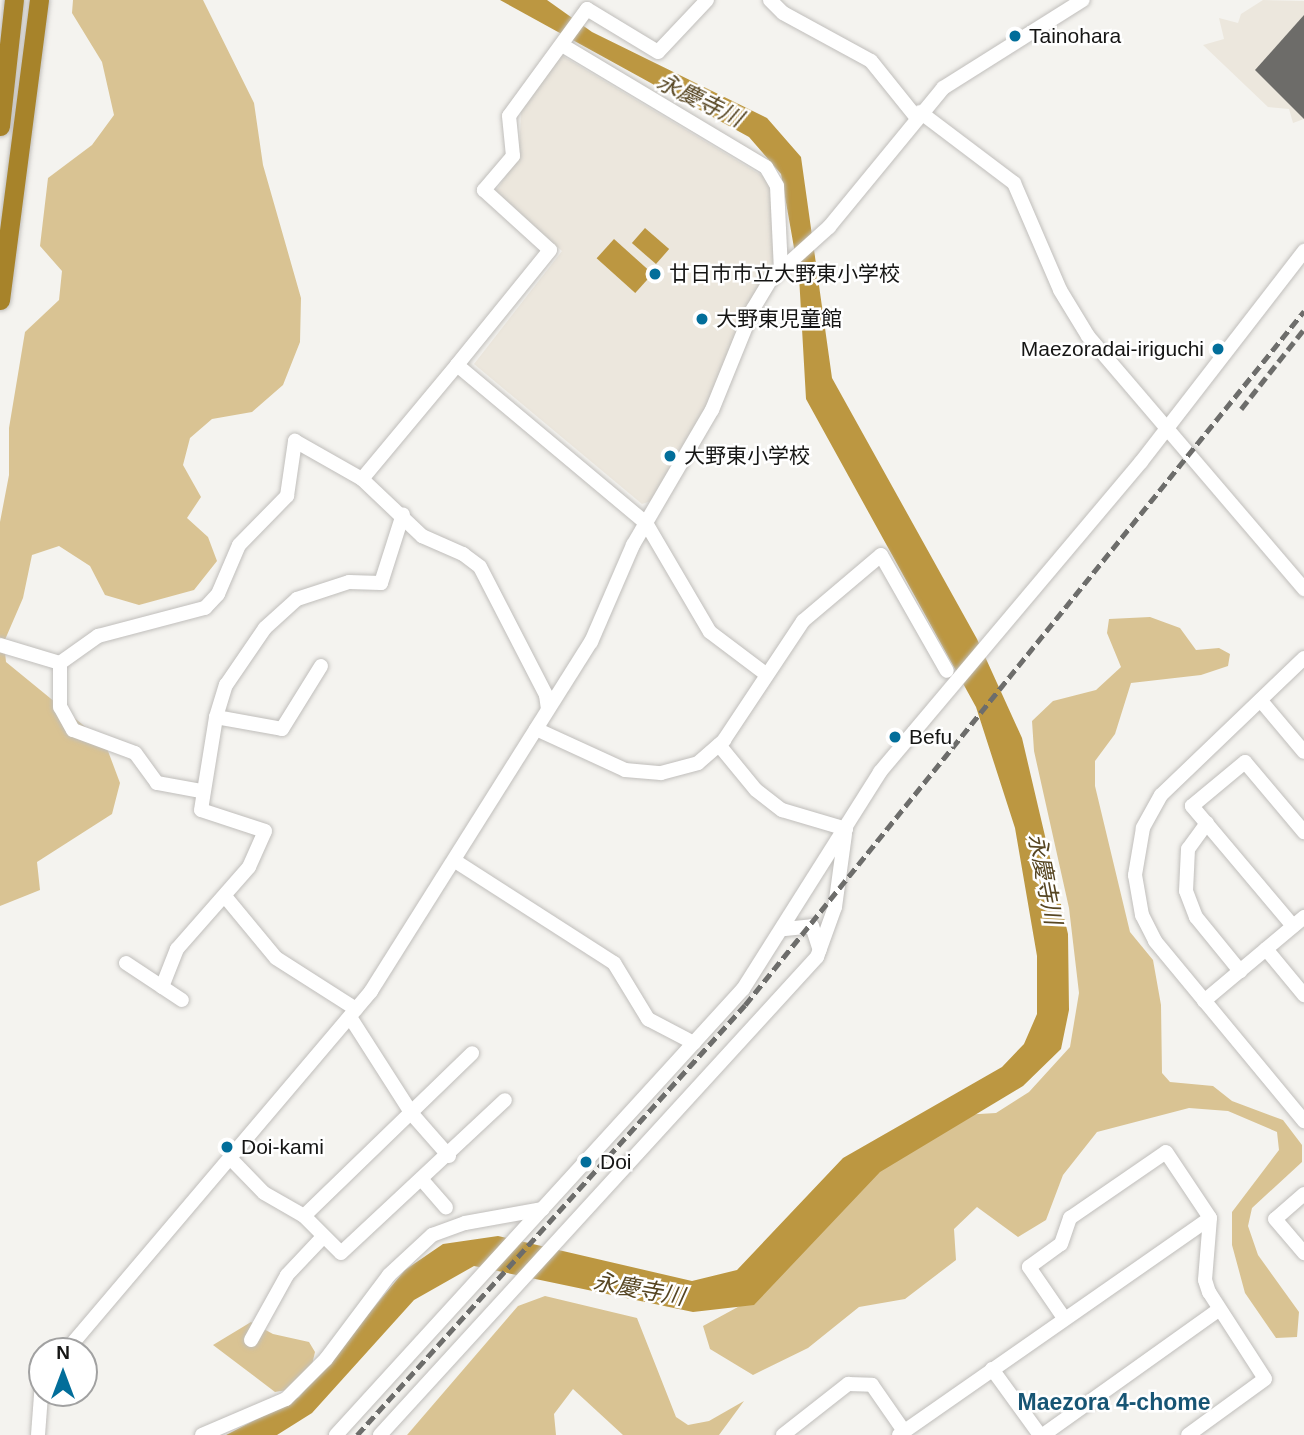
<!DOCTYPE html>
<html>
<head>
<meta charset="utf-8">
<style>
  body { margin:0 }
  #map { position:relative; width:1304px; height:1435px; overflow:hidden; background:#f4f3ef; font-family:Helvetica,"Noto Sans JP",sans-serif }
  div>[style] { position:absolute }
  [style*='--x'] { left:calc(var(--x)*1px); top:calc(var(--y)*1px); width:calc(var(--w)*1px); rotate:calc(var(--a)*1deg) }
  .built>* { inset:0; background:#ece7dd }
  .green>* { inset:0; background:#d9c393 }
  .water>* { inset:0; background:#bc9741; transform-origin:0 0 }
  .building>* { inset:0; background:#6d6c69 }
  .roads { filter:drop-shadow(0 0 2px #c0bebb) drop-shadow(0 0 2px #c0bebb) }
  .minor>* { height:14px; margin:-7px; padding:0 7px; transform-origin:7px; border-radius:7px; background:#fff }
  .highway>* { height:19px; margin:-9.5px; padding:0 9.5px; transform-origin:9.5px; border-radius:9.5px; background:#a7832a }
  .rail>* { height:4.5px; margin-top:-2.25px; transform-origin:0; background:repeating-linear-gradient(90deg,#6d6d6b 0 10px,transparent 0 15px) }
  .dots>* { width:19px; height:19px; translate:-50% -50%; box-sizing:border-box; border:4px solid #fff; border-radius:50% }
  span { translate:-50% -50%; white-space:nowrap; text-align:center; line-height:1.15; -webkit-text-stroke:5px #fff; paint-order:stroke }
  .poi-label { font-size:21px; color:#151514 }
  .left { translate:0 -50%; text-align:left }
  .right { translate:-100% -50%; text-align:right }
  .water-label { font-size:23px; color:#574622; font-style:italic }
  .neighbourhood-label { font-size:23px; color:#175574; font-weight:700 }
  .north { position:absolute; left:28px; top:1337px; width:70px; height:70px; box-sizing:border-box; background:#fff; border:2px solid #a1a1a1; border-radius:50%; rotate:0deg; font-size:19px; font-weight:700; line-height:28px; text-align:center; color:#151514 }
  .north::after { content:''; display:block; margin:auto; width:24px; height:32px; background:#026e9a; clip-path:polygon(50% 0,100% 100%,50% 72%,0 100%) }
</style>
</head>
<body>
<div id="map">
  <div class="built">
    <div style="clip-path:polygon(1263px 0,1304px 1px,1304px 119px,1293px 123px,1289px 109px,1268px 107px,1203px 45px,1224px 39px,1219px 18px,1238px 23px,1241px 14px)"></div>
    <div style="clip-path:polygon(561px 55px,771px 181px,774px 260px,706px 413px,651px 501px,642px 504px,474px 364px,562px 251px,496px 191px,519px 156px,521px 112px)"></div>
  </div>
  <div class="green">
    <div style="clip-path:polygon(73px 0,203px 0,254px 103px,263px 165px,301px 298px,300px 342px,283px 385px,252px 412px,212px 419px,190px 438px,183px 465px,201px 497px,187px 518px,208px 537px,217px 561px,194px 590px,139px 605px,105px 595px,90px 566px,59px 546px,32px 555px,23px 598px,4px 642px,6px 662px,105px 743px,120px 783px,112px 814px,37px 862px,40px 890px,0 906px,0 522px,9px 475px,9px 428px,25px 332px,59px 300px,62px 271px,40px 246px,48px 178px,92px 145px,114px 115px,102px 62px,72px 13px)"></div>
    <div style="clip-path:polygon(1150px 617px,1180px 628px,1196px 650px,1219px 648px,1230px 654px,1228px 666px,1201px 675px,1131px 683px,1115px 734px,1095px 761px,1095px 786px,1130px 932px,1153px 960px,1161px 1005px,1162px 1073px,1170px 1082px,1213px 1086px,1232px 1101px,1283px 1120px,1302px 1145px,1302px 1162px,1252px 1208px,1248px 1226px,1258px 1255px,1299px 1312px,1297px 1337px,1276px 1338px,1245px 1293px,1232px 1245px,1232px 1212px,1279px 1150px,1277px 1132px,1228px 1111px,1189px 1108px,1097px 1132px,1063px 1175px,1046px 1220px,1018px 1237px,977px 1207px,954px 1229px,956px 1260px,905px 1299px,859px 1307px,808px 1348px,753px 1375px,710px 1349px,703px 1326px,747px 1302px,928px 1117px,996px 1113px,1029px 1092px,1070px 1047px,1079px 993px,1069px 908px,1034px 751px,1032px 721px,1053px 701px,1096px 690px,1121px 667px,1107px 633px,1109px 619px)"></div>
    <div style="clip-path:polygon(545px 1296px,637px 1318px,676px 1417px,688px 1425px,709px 1421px,744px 1401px,719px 1435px,623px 1435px,573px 1389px,554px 1414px,556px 1435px,407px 1435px,518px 1306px)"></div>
    <div style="clip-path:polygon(251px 1322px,273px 1334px,309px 1342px,315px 1352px,311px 1369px,287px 1390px,275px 1392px,213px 1345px)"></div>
  </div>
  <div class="water">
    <div style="clip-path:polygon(500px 0,547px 0,592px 32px,767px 118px,801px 157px,832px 378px,977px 639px,1022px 738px,1068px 934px,1069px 1010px,1061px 1049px,1023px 1086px,880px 1172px,754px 1305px,693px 1312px,474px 1266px,414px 1300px,312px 1413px,277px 1435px,226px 1435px,299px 1397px,405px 1270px,443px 1244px,498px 1236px,692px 1281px,737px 1270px,843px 1158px,1002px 1067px,1024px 1044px,1037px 1014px,1037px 956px,1015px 828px,976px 707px,806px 399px,799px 276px,781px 174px,749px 137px)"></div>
    <div style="left:645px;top:228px;width:32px;height:20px;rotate:41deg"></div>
    <div style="left:614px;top:239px;width:52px;height:26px;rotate:42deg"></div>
  </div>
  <div class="building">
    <div style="clip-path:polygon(1304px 15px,1304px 119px,1255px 70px)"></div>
  </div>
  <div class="roads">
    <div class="minor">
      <div style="--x:707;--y:0;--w:71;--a:133.3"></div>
      <div style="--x:658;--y:52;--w:83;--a:-148.8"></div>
      <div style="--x:587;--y:9;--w:132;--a:126.1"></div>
      <div style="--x:509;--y:116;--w:40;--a:84.3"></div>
      <div style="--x:513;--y:156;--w:45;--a:130.5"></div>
      <div style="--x:484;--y:190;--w:89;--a:42.3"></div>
      <div style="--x:550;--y:250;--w:148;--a:129"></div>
      <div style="--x:457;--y:365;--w:246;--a:39.9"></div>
      <div style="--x:646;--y:523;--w:126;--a:59.6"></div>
      <div style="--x:710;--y:632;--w:71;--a:37"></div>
      <div style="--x:770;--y:0;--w:18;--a:45"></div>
      <div style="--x:783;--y:13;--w:100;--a:28.6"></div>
      <div style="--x:871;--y:61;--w:72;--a:51.2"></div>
      <div style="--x:562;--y:45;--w:238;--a:30.9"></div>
      <div style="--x:766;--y:167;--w:22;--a:60"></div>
      <div style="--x:777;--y:186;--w:84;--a:87.3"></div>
      <div style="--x:920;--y:112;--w:118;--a:37.1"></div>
      <div style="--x:1014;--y:183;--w:116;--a:66.7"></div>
      <div style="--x:1060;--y:290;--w:54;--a:58.7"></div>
      <div style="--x:1088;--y:336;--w:333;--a:49.5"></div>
      <div style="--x:362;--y:479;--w:148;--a:-50.2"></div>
      <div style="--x:0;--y:645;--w:63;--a:16.7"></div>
      <div style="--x:1304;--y:658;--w:198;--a:136.2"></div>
      <div style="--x:1161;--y:795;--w:38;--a:119"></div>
      <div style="--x:1143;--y:828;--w:48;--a:99.7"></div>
      <div style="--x:1135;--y:875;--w:41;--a:80.1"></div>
      <div style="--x:1142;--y:915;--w:29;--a:63"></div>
      <div style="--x:1155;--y:941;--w:234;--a:50.4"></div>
      <div style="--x:1262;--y:702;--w:65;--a:50"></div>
      <div style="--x:216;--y:717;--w:67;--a:10.3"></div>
      <div style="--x:282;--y:729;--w:74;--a:-58.2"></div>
      <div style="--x:536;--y:729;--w:98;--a:24.7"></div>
      <div style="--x:625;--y:770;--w:36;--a:5"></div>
      <div style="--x:661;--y:773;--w:38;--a:-15"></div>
      <div style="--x:698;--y:763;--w:35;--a:-41"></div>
      <div style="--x:724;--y:740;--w:143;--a:-56.4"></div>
      <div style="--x:803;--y:621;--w:102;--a:-40.2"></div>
      <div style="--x:881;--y:555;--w:133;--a:60.4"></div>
      <div style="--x:719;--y:745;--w:58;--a:50.6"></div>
      <div style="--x:756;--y:790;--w:33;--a:38"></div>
      <div style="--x:782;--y:810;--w:67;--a:16.5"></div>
      <div style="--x:201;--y:791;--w:45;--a:-169.7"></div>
      <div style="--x:157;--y:783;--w:37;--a:-126"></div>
      <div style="--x:135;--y:753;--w:66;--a:-159.6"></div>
      <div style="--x:73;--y:730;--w:26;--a:-119"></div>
      <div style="--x:60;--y:707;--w:44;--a:-90"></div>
      <div style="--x:60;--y:663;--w:47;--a:-35.4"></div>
      <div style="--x:98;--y:636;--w:111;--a:-14.7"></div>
      <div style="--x:205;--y:608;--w:19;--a:-47"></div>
      <div style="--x:218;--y:594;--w:53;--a:-66.8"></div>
      <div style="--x:239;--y:545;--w:69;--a:-45.6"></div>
      <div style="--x:287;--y:496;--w:56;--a:-81.7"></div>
      <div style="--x:295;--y:441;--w:77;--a:29.6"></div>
      <div style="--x:362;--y:479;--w:83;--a:43.5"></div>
      <div style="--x:422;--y:536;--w:45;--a:23.7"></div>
      <div style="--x:463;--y:554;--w:21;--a:37"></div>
      <div style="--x:480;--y:567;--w:144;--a:62.7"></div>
      <div style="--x:546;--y:695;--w:14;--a:82"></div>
      <div style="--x:1207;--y:823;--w:32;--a:126"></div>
      <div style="--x:1188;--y:849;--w:42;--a:92.7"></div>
      <div style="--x:1186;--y:891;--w:28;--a:69"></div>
      <div style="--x:1196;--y:917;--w:70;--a:50.8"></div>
      <div style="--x:455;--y:861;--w:189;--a:32.7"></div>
      <div style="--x:614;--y:963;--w:66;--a:58.7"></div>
      <div style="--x:648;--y:1019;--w:52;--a:27.6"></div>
      <div style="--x:228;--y:900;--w:75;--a:50.4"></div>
      <div style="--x:276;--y:958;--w:95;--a:32.5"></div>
      <div style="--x:1293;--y:926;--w:157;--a:-130.1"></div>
      <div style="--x:1192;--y:806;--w:69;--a:-39.7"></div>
      <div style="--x:1245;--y:762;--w:92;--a:49.9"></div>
      <div style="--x:785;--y:929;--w:27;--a:-6"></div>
      <div style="--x:812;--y:926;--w:25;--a:72"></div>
      <div style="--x:1266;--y:949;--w:60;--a:50.4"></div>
      <div style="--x:126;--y:963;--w:67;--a:33.5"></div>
      <div style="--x:162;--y:987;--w:41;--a:-68.5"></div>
      <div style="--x:177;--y:949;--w:109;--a:-48.7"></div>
      <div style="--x:249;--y:867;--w:39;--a:-66"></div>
      <div style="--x:265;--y:831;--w:67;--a:-161.8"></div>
      <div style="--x:201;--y:810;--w:94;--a:-80.8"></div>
      <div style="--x:216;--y:717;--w:34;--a:-73"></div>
      <div style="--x:226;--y:685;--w:69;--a:-55.6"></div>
      <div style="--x:265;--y:628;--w:43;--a:-42.2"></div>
      <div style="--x:297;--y:599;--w:55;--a:-18.1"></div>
      <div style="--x:349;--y:582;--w:32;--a:2"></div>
      <div style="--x:381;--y:583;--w:72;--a:-72.3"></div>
      <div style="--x:1204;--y:1001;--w:131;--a:-40"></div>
      <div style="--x:350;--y:1017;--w:115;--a:57.4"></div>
      <div style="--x:412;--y:1114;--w:56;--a:48.6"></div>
      <div style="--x:231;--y:1159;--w:47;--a:45.9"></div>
      <div style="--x:264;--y:1193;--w:46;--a:29.9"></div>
      <div style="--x:304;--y:1216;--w:52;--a:45"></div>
      <div style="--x:341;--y:1253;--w:224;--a:-43"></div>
      <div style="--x:423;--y:1181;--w:35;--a:49"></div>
      <div style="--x:1304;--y:1194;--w:38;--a:139"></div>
      <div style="--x:1275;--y:1219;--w:45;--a:49.5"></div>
      <div style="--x:304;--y:1216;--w:234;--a:-44.1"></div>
      <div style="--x:1064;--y:1318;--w:62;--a:-124.5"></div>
      <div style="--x:1029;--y:1267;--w:39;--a:-36"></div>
      <div style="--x:1061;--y:1244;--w:28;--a:-71"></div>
      <div style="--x:1070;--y:1218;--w:116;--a:-34.5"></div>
      <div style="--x:1166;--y:1152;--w:79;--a:56.3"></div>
      <div style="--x:1210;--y:1218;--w:62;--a:94.6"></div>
      <div style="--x:1205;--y:1280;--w:13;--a:72"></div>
      <div style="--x:1209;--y:1292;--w:103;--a:57.2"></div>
      <div style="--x:1265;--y:1379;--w:95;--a:144"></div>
      <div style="--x:251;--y:1340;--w:74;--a:-61"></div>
      <div style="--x:287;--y:1275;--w:50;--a:-46.6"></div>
      <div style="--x:66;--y:1351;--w:472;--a:-49.7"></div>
      <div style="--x:371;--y:991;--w:413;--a:-57.8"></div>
      <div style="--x:591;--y:642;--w:106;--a:-66.6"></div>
      <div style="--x:633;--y:545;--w:156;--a:-59.7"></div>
      <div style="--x:712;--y:410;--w:109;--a:-67.9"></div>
      <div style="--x:753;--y:309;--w:35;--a:-59"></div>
      <div style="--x:771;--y:279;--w:78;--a:-41.9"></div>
      <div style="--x:829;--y:227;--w:180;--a:-50.6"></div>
      <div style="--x:943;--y:88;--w:165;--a:-32.2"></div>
      <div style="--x:992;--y:1369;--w:82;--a:54"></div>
      <div style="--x:38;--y:1435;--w:53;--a:-85.7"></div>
      <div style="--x:202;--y:1435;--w:91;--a:-23.2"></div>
      <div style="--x:286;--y:1399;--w:57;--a:-45"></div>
      <div style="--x:326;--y:1359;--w:105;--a:-53.1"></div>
      <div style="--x:389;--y:1275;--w:59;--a:-42.9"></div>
      <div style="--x:432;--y:1235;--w:35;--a:-20"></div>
      <div style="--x:465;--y:1223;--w:79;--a:-10.2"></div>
      <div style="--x:336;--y:1435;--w:604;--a:-47.62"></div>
      <div style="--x:743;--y:989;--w:257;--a:-57.7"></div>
      <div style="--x:880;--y:772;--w:405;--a:-49.9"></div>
      <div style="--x:1141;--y:462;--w:267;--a:-52.3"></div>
      <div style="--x:380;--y:1435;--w:648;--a:-47.57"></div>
      <div style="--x:817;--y:957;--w:53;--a:-70.2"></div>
      <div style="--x:835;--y:907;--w:74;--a:-82.2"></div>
      <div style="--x:783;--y:1435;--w:83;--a:-38.1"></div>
      <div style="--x:848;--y:1384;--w:24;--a:2"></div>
      <div style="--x:872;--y:1385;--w:56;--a:55.2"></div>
      <div style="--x:899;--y:1435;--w:379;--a:-34.9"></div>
      <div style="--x:1043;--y:1435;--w:214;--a:-35.5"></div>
    </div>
    <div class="highway">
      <div style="--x:0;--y:126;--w:127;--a:-83.7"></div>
      <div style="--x:0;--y:300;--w:303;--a:-82.6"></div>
    </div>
  </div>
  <div class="rail">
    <div style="--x:1241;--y:409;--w:102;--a:-51.8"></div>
    <div style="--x:357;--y:1435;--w:579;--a:-47.94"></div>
    <div style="--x:745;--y:1005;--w:891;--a:-51.15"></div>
  </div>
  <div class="dots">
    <div style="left:1015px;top:36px;background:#026e9a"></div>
    <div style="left:655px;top:274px;background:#026e9a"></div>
    <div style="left:702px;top:319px;background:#026e9a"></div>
    <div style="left:1218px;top:349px;background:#026e9a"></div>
    <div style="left:670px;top:456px;background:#026e9a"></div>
    <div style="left:895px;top:737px;background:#026e9a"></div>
    <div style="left:227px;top:1147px;background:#026e9a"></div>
    <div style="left:586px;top:1162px;background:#026e9a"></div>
  </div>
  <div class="poi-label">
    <span class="left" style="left:1029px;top:36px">Tainohara</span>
    <span class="left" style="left:669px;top:274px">廿日市市立大野東小学校</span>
    <span class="left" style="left:716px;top:319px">大野東児童館</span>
    <span class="right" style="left:1204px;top:349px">Maezoradai-iriguchi</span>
    <span class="left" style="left:684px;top:456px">大野東小学校</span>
    <span class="left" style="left:909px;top:737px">Befu</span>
    <span class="left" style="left:241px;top:1147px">Doi-kami</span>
    <span class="left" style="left:600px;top:1162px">Doi</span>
  </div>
  <div class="water-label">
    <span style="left:700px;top:100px;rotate:26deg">永慶寺川</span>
    <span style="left:1045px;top:879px;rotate:79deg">永慶寺川</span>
    <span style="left:639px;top:1289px;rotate:10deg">永慶寺川</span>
  </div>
  <div class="neighbourhood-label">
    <span style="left:1114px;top:1402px">Maezora 4-chome</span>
  </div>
  <div class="north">N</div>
</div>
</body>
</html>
